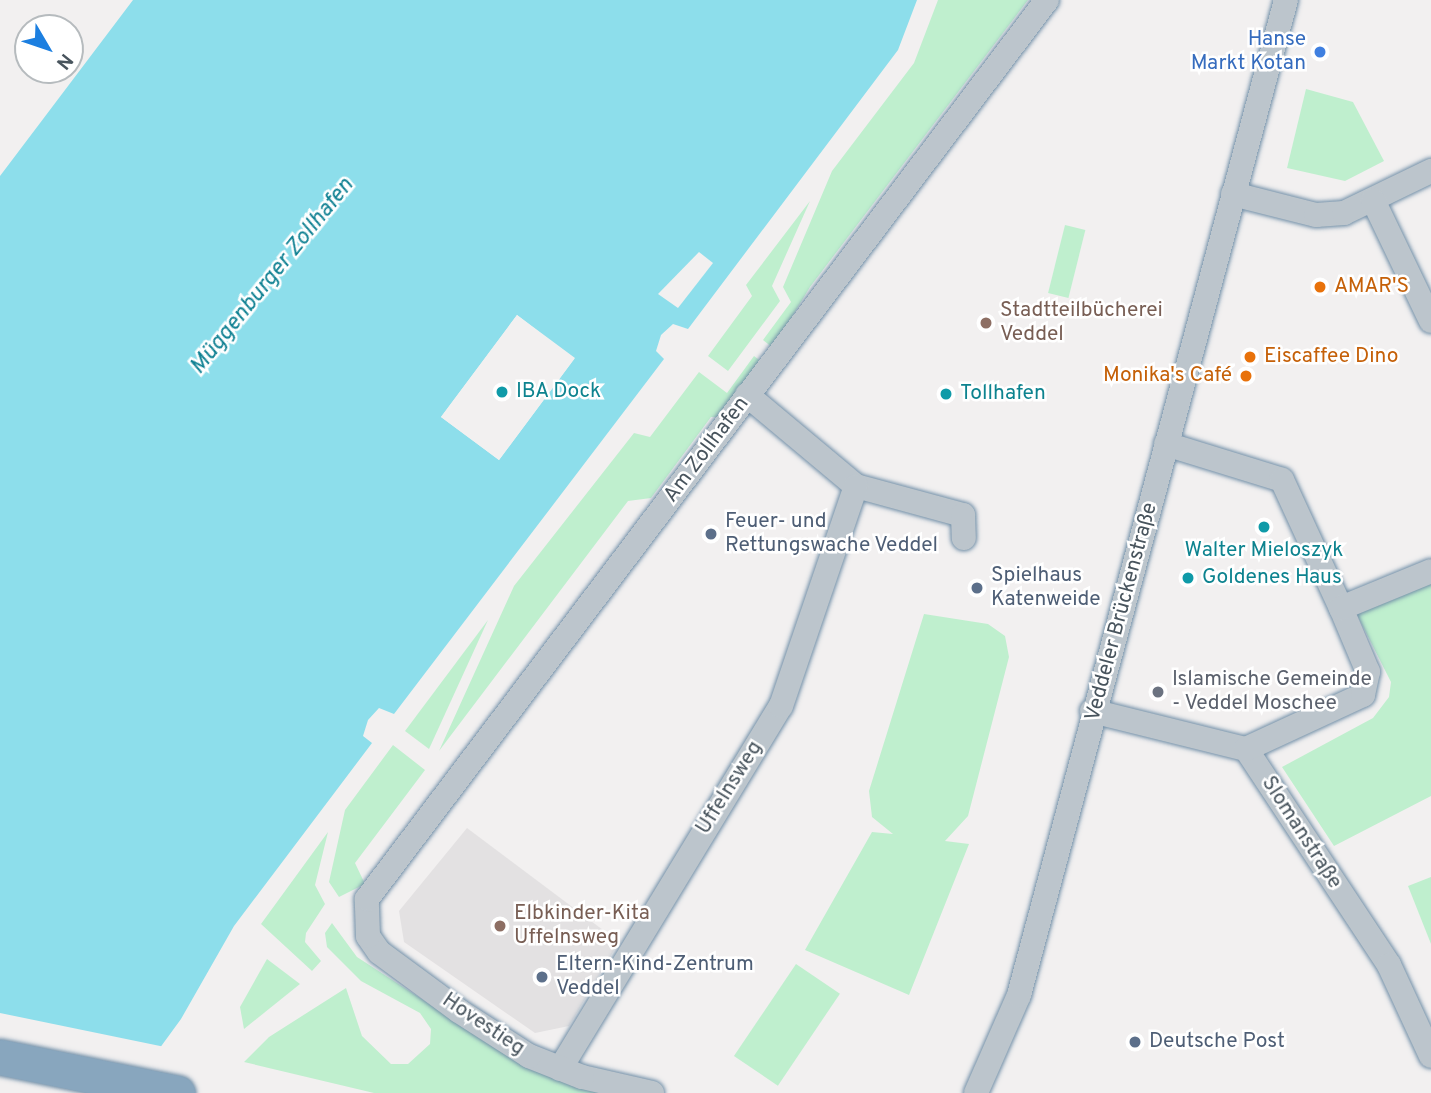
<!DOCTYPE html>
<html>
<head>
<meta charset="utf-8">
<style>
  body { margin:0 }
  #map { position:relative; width:1431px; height:1093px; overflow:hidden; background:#f2f0f0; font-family:Overpass,sans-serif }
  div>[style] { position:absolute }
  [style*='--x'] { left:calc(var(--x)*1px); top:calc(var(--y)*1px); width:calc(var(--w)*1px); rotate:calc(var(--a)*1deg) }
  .education>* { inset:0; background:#e3e1e2 }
  .green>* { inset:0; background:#bfefce; transform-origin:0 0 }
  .water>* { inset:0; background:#8ddeeb }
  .pier>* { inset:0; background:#f2f0f0 }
  .roads { filter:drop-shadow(0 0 2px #7491a9) drop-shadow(0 0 2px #7491a9) }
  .minor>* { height:24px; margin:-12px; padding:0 12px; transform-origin:12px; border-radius:12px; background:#bcc5cc }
  .highway>* { height:35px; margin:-17.5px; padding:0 17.5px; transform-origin:17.5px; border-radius:17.5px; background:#88a6be }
  .dots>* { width:19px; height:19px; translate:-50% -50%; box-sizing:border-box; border:4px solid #fff; border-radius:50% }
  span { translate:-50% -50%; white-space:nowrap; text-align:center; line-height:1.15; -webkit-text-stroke:5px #fff; paint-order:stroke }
  .shop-label { font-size:21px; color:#366cbe }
  .right { translate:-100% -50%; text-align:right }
  .food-label { font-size:21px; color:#c56008 }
  .left { translate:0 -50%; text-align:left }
  .education-label { font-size:21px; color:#785e54 }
  .culture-label { font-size:21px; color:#0d838f }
  .street-label { font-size:21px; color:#48545d }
  .service-label { font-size:21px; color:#4e5e75 }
  .worship-label { font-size:21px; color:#5b616d }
  .water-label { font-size:23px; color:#0e8092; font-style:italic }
  .north { position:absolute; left:14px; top:14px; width:70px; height:70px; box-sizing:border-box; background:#fff; border:2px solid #b6bbbe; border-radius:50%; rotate:129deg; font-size:19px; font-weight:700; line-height:28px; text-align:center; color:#48545d }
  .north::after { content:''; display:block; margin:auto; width:24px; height:32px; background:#1c7fe0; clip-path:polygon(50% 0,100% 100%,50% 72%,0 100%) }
</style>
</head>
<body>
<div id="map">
  <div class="education">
    <div style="clip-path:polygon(467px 828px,619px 942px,569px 1026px,535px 1033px,404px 942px,399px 911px)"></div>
  </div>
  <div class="green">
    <div style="clip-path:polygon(938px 0,1028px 0,810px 287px,773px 348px,763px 340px,791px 302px,783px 287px,832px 171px,914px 63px)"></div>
    <div style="clip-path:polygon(1306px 89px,1353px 102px,1384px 161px,1345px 181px,1287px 168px)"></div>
    <div style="clip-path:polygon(810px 201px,772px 286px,780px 301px,728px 371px,708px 356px,752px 296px,746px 285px)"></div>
    <div style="left:1065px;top:225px;width:21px;height:70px;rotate:14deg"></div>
    <div style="clip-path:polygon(754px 356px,762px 362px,720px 417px,711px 417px,651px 498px,628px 501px,439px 751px,514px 586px,634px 433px,650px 437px,699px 372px,727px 393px)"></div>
    <div style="clip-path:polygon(1431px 578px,1431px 796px,1334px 846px,1282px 767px,1373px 718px,1389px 697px,1391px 682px,1356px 613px)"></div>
    <div style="clip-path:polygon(924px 614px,988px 624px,1005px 636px,1009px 657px,968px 816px,945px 841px,969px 844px,909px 995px,805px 950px,872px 832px,893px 834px,872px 817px,869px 791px)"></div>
    <div style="clip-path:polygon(488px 620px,429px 749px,405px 731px)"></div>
    <div style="clip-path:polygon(393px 745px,425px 770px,355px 863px,365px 884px,339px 897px,329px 882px,345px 810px)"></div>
    <div style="clip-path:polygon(328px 832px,315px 885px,325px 904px,306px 933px,305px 942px,321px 961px,312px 971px,261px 924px)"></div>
    <div style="clip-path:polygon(1431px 877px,1431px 944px,1408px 886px)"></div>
    <div style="clip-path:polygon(332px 923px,357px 957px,523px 1065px,612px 1093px,374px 1093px,244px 1062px,269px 1037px,346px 988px,362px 1036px,391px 1064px,408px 1064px,430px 1044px,431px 1029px,420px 1013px,361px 981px,327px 947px,325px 933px)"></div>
    <div style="clip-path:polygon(267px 959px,300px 984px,244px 1029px,240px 1007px)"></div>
    <div style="left:796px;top:964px;width:53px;height:111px;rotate:34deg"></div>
  </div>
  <div class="water">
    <div style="clip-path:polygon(evenodd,133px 0,917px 0,898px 50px,688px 329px,673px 324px,661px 335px,656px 351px,664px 359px,394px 714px,379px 708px,368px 720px,363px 736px,372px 743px,234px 926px,181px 1019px,127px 1093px,0 1093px,0 176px,133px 0,517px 315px,574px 359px,499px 460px,441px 417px,517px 315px)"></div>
  </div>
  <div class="pier">
    <div style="clip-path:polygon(699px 252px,713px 263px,678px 308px,658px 294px)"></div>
    <div style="clip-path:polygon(evenodd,517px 315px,575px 358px,499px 460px,441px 417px,517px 315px,518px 320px,570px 359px,498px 455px,446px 416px,518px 320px)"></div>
    <div style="clip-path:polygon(0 1013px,165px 1047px,132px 1093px,0 1093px)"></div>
  </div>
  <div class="roads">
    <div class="minor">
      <div style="--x:1233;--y:194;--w:86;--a:14.2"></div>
      <div style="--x:1316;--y:215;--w:28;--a:-4"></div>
      <div style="--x:1344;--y:213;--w:97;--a:-25.8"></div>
      <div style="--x:1373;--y:200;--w:134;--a:64.4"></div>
      <div style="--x:747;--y:395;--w:142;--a:39.9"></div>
      <div style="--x:856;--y:486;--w:111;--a:15.2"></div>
      <div style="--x:963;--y:515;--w:23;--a:88"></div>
      <div style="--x:1166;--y:444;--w:121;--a:17.2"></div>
      <div style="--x:1282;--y:480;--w:141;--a:65.3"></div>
      <div style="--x:1092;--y:711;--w:159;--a:13.9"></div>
      <div style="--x:1246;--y:749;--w:259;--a:56.5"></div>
      <div style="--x:1389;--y:965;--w:100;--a:65.2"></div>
      <div style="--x:1246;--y:749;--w:129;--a:-24.8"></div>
      <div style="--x:1363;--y:695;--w:24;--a:-78"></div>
      <div style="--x:1368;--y:672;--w:69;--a:-112.9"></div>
      <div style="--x:1341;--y:608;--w:97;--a:-22.3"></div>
      <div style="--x:560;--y:1069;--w:425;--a:-58.7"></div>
      <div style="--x:781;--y:706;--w:232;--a:-71.2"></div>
      <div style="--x:652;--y:1093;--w:72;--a:-167.1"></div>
      <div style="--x:582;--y:1077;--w:57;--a:-158.4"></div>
      <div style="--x:529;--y:1056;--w:83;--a:-147.3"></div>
      <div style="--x:459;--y:1011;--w:99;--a:-143.6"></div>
      <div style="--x:379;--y:952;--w:19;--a:-125"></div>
      <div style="--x:368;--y:936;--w:37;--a:-92"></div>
      <div style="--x:367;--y:899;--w:1127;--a:-52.9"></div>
      <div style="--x:976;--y:1093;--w:107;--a:-66.3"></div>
      <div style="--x:1019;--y:995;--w:1030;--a:-74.98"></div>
    </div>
    <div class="highway">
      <div style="--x:0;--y:1057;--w:181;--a:11.5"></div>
    </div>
  </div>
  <div class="dots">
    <div style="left:1320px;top:52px;background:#3f7fe0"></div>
    <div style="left:1320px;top:287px;background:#e8710a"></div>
    <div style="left:986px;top:323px;background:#8d6e63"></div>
    <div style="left:1250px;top:357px;background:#e8710a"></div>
    <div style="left:1246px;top:376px;background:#e8710a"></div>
    <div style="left:502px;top:392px;background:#0f9aa8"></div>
    <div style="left:946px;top:394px;background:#0f9aa8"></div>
    <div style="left:1264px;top:527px;background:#0f9aa8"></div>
    <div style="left:711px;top:534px;background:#5c6f8a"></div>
    <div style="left:1188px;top:578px;background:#0f9aa8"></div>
    <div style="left:977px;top:588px;background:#5c6f8a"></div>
    <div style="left:1158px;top:692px;background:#6b7280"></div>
    <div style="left:500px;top:926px;background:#8d6e63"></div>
    <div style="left:542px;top:977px;background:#5c6f8a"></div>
    <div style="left:1135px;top:1042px;background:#5c6f8a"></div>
  </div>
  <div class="shop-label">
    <span class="right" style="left:1306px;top:52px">Hanse<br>Markt Kotan</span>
  </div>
  <div class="food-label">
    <span class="left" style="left:1334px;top:287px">AMAR'S</span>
    <span class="left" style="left:1264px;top:357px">Eiscaffee Dino</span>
    <span class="right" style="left:1232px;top:376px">Monika's Café</span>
  </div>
  <div class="education-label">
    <span class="left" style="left:1000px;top:323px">Stadtteilbücherei<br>Veddel</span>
    <span class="left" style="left:514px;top:926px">Elbkinder-Kita<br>Uffelnsweg</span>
  </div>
  <div class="culture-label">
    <span class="left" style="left:516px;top:392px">IBA Dock</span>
    <span class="left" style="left:960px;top:394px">Tollhafen</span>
    <span style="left:1264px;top:551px">Walter Mieloszyk</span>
    <span class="left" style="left:1202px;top:578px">Goldenes Haus</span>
  </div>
  <div class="street-label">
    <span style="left:707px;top:450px;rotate:-53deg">Am Zollhafen</span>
    <span style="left:1122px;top:612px;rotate:-75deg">Veddeler Brückenstraße</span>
    <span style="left:730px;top:788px;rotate:-58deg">Uffelnsweg</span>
    <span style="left:1301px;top:833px;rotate:57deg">Slomanstraße</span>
    <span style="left:483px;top:1025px;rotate:34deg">Hovestieg</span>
  </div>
  <div class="service-label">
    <span class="left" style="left:725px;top:534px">Feuer- und<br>Rettungswache Veddel</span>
    <span class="left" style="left:991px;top:588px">Spielhaus<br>Katenweide</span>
    <span class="left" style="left:556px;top:977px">Eltern-Kind-Zentrum<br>Veddel</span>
    <span class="left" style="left:1149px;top:1042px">Deutsche Post</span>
  </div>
  <div class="worship-label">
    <span class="left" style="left:1172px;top:692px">Islamische Gemeinde<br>- Veddel Moschee</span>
  </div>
  <div class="water-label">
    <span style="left:273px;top:277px;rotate:-51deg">Müggenburger Zollhafen</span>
  </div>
  <div class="north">N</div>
</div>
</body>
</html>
